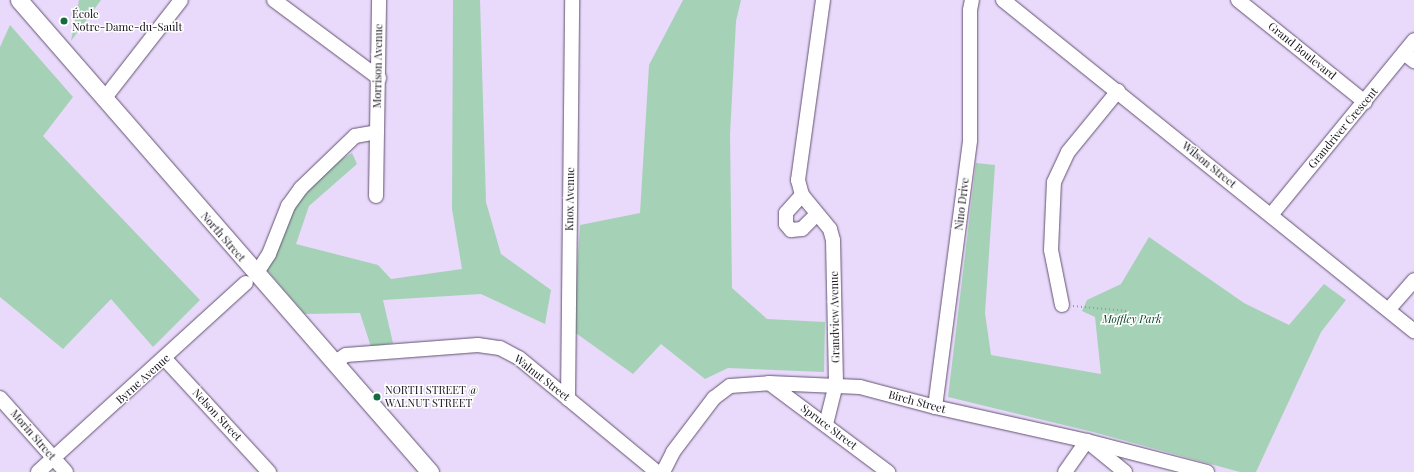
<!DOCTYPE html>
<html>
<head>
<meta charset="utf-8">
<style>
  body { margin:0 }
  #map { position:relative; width:1414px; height:472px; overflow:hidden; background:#e9d9fb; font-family:"Playfair Display",serif }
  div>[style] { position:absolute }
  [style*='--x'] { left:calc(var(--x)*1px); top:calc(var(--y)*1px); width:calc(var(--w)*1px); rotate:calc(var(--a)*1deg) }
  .green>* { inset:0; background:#a5d2b6 }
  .path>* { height:2px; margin-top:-1px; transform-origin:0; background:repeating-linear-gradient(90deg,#9d91ab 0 1px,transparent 0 4px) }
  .roads { filter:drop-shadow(0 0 1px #625371) drop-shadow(0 0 1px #625371) }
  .minor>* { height:14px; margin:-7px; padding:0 7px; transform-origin:7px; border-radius:7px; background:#fff }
  .major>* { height:17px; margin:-8.5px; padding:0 8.5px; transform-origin:8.5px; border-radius:8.5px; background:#fff }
  .dots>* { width:11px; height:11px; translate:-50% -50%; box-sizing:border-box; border:2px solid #fff; border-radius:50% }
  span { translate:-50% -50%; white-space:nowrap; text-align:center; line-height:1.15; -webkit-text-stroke:3px #fff; paint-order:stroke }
  .poi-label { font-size:11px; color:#140f1a }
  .left { translate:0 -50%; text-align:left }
  .street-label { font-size:11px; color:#140f1a }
  .park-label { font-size:11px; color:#023f24; font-style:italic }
</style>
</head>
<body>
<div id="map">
  <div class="green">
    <div style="clip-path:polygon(79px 0,101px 0,71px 41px)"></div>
    <div style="clip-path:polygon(453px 0,480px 0,486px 202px,501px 254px,551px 290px,545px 324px,481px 294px,383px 300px,393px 343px,371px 347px,360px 313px,305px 314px,267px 270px,284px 217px,327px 168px,352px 153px,357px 164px,309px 206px,296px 244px,378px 265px,391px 279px,462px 269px,452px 209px)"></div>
    <div style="clip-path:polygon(683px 0,741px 0,736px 21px,730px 135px,732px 288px,767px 319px,825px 322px,824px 372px,728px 368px,705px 379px,661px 344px,633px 374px,573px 331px,580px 225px,640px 213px,649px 65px)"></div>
    <div style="clip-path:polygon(10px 25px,73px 97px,43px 136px,200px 300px,153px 347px,111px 299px,63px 349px,0 297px,0 47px)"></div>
    <div style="clip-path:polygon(976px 163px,995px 165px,985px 313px,991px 355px,1101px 374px,1095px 317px,1082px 311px,1087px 300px,1121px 284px,1149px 237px,1244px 303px,1289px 325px,1324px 284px,1346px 300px,1321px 332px,1256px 472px,1240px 472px,1093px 432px,948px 397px)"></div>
  </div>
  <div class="path">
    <div style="--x:1073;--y:306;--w:54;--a:5.3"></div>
  </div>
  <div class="roads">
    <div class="minor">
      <div style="--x:274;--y:0;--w:131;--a:36.6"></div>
      <div style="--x:823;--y:0;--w:182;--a:97.9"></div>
      <div style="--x:798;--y:180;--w:16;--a:75"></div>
      <div style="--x:802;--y:195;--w:44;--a:50.5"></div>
      <div style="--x:830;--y:229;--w:11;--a:75"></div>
      <div style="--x:833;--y:240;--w:144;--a:88.8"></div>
      <div style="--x:836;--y:384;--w:41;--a:104"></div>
      <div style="--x:1003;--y:0;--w:528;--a:38.85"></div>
      <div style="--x:1238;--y:0;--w:163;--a:38.8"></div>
      <div style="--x:1404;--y:53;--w:13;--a:39"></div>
      <div style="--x:104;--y:99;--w:125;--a:-52.1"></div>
      <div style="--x:802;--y:195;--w:24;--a:132"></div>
      <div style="--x:786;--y:213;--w:11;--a:90"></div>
      <div style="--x:786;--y:224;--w:8;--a:50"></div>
      <div style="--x:791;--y:230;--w:11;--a:-5"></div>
      <div style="--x:802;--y:229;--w:21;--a:-45"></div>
      <div style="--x:376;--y:196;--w:196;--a:-89.1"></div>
      <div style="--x:1271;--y:215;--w:226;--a:-50.7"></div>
      <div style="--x:256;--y:274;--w:24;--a:-57"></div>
      <div style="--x:269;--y:254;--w:52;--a:-68.4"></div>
      <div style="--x:288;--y:206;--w:22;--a:-54"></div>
      <div style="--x:301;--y:188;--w:75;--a:-43.9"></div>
      <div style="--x:355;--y:136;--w:22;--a:-10"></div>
      <div style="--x:1062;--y:305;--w:56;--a:-101.3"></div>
      <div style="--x:1051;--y:250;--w:68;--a:-87.5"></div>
      <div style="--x:1054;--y:182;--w:33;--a:-65"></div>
      <div style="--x:1068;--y:152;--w:79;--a:-50.7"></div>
      <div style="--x:1389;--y:309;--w:38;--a:-49"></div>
      <div style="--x:165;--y:359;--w:154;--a:47.4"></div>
      <div style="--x:334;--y:363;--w:14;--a:-34"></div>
      <div style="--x:346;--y:355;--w:132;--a:-4.3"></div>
      <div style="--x:478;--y:345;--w:22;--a:8"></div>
      <div style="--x:500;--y:348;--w:21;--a:28"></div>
      <div style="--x:519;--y:358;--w:179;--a:39.6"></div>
      <div style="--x:769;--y:383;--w:149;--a:36.8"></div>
      <div style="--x:0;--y:398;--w:99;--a:48.3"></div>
      <div style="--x:568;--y:399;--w:399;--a:-89.4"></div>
      <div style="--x:935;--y:407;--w:269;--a:-82.5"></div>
      <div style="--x:970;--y:140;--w:130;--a:-90"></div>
      <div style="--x:970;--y:10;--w:10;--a:-79"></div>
      <div style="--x:38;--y:472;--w:281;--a:-42.3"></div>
      <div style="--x:663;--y:472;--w:22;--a:-63"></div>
      <div style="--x:673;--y:452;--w:68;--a:-52.8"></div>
      <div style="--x:714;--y:398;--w:20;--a:-37"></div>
      <div style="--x:730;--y:386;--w:39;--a:-4"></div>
      <div style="--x:769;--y:383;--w:91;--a:2.5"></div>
      <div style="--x:860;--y:387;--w:78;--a:14.9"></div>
      <div style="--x:935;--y:407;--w:156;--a:12.6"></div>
      <div style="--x:1087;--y:441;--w:124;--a:14.5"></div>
      <div style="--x:1065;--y:472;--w:38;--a:-55"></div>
      <div style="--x:1087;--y:441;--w:49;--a:39.2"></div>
    </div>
    <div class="major">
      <div style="--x:19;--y:0;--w:626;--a:48.95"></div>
    </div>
  </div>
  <div class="dots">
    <div style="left:64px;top:21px;background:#136d40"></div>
    <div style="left:377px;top:397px;background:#136d40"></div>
  </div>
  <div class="poi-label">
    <span class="left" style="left:72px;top:21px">École<br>Notre-Dame-du-Sault</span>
    <span class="left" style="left:385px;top:397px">NORTH STREET @<br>WALNUT STREET</span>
  </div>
  <div class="street-label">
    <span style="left:1302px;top:51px;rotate:39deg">Grand Boulevard</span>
    <span style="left:378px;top:66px;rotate:-89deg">Morrison Avenue</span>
    <span style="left:1343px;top:128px;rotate:-50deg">Grandriver Crescent</span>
    <span style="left:1209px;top:165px;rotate:39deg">Wilson Street</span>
    <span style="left:570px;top:199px;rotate:-89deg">Knox Avenue</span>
    <span style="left:962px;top:204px;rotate:-83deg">Nino Drive</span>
    <span style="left:223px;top:237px;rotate:49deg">North Street</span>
    <span style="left:835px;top:317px;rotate:-91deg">Grandview Avenue</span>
    <span style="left:542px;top:378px;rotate:38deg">Walnut Street</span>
    <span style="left:143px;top:379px;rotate:-42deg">Byrne Avenue</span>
    <span style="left:917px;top:402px;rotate:15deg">Birch Street</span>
    <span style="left:217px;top:415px;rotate:47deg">Nelson Street</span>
    <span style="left:829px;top:427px;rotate:37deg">Spruce Street</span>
    <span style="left:33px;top:435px;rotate:49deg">Morin Street</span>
  </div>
  <div class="park-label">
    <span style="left:1132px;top:319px">Moffley Park</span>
  </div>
</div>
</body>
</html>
